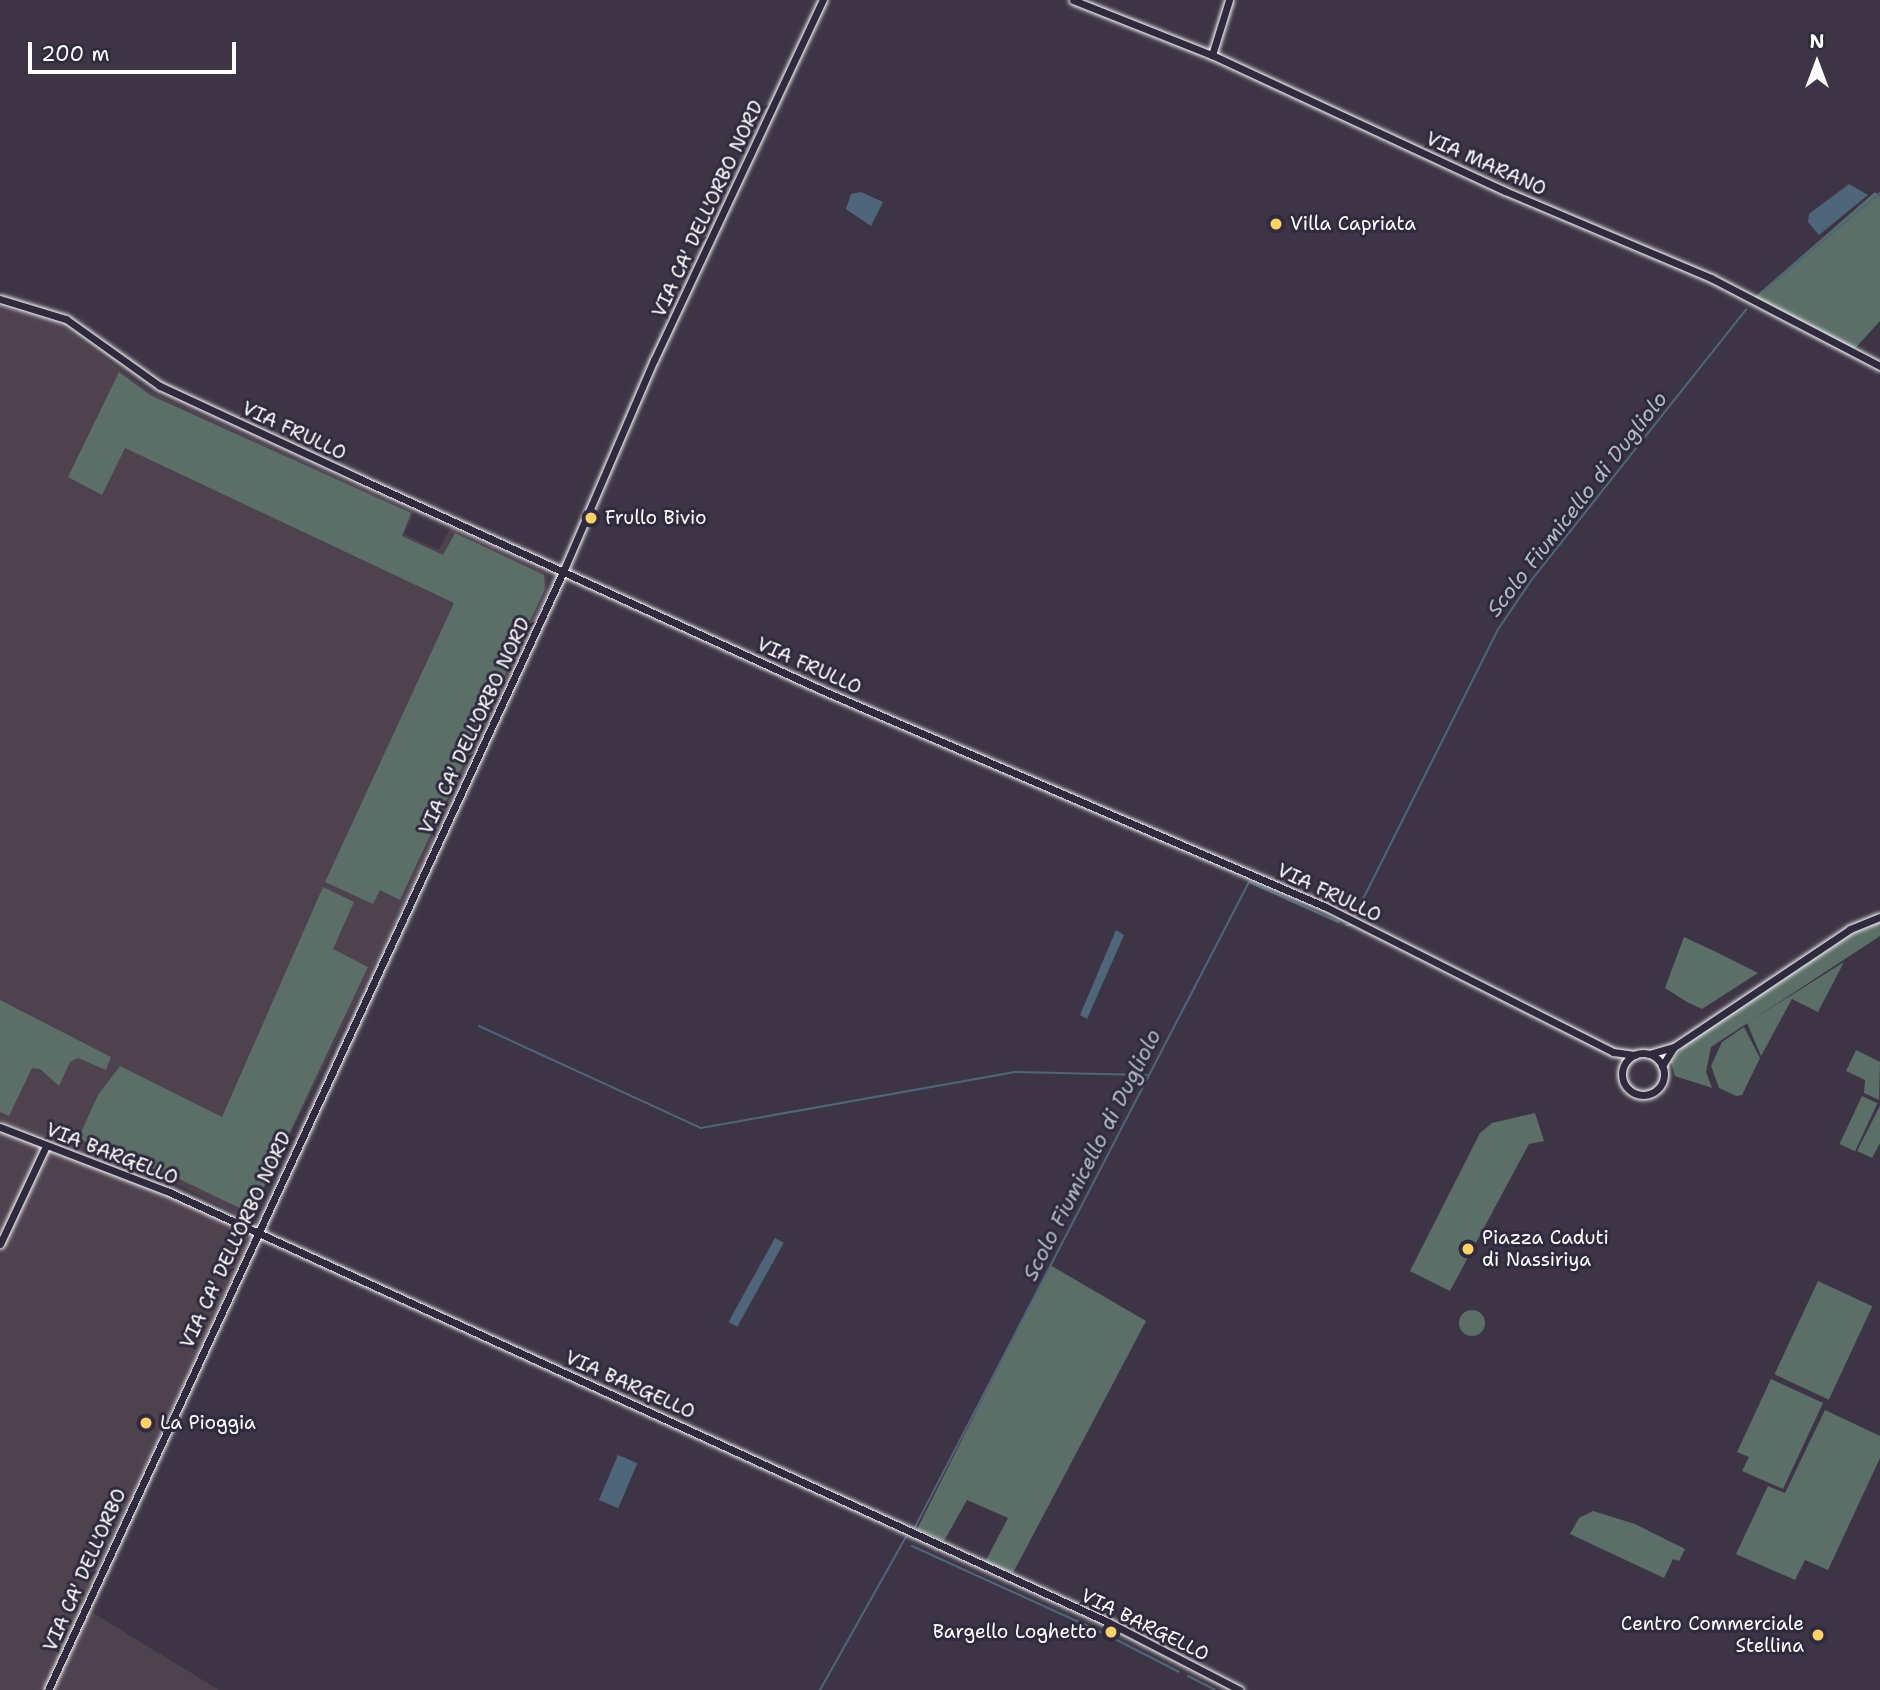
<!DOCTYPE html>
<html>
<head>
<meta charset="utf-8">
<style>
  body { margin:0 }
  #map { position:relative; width:1880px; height:1690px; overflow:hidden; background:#3d3545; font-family:"Shantell Sans",sans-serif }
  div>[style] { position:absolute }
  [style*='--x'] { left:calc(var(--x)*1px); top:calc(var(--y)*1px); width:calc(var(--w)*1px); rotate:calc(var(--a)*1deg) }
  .built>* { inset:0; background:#4e424e }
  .green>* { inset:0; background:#5b6e67; transform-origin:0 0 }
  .round { border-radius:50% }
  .water>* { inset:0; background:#4f667a; transform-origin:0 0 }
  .stream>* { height:2px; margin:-1px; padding:0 1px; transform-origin:1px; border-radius:1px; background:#4f667a }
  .roads { filter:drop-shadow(0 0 2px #fff) drop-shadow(0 0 2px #fff) }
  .tertiary>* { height:7px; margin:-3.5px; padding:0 3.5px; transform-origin:3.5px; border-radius:3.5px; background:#2f2a3d }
  .tertiary>.ring { margin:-3.5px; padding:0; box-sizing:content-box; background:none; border:7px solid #2f2a3d; border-radius:50% }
  .dots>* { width:19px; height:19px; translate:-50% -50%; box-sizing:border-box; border:4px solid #2f2a3d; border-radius:50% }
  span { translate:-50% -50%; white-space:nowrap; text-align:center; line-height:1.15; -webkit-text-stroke:6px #2f2a3d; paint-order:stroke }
  .street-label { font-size:19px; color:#fff }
  .poi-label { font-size:19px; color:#fff }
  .left { translate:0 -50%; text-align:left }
  .right { translate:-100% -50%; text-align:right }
  .water-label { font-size:21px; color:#b0bac3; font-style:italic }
  .north { position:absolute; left:1782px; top:28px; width:70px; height:70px; -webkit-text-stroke:5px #2f2a3d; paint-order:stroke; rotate:0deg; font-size:19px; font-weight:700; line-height:28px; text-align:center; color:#fff }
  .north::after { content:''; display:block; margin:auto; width:24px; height:32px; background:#fff; clip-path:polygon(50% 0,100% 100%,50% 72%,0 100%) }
  .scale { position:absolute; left:28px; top:42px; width:208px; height:32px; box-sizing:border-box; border:4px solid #fff; border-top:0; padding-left:9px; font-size:21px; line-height:24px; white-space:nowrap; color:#fff; -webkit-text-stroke:5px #2f2a3d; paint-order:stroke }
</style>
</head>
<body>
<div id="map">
  <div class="built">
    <div style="clip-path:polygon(0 306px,57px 322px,149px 391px,414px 512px,404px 534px,439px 550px,451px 527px,548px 574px,547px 592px,386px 941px,248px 1220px,175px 1183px,0 1120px)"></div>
    <div style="clip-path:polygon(0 1127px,102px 1163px,255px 1231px,80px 1605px,219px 1690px,0 1690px)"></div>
  </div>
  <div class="green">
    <div style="clip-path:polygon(1875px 192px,1880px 196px,1880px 321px,1849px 355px,1750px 301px)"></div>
    <div style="clip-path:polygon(119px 372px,150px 395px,411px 513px,402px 536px,443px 555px,455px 533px,544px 575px,545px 589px,400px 900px,380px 890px,373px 904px,325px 882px,454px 603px,125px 448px,102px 495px,68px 477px)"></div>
    <div style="clip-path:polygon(323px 887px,354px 902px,333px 949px,368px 967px,254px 1208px,248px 1212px,175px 1177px,78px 1139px,98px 1095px,120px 1066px,222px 1117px)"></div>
    <div style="clip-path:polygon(1880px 922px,1880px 936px,1711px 1047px,1706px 1072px,1712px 1088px,1675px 1076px,1671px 1062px,1685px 1045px,1850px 935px)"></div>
    <div style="clip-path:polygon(1684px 937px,1712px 950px,1758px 973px,1702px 1009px,1687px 1002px,1665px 988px)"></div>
    <div style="clip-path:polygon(1844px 962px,1818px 1012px,1792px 999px,1761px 1056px,1747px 1023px)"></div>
    <div style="clip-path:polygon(0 1000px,111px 1057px,106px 1070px,78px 1058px,70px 1062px,59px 1086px,40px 1069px,32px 1068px,9px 1116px,0 1112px)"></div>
    <div style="clip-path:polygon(1744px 1027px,1760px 1058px,1742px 1095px,1736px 1096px,1719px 1088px,1711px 1066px,1722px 1042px)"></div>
    <div style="clip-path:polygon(1856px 1050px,1880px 1062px,1879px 1100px,1864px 1093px,1865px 1080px,1846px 1071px)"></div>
    <div style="left:1862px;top:1096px;width:17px;height:53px;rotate:25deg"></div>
    <div style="clip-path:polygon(1880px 1106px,1880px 1143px,1872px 1158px,1857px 1151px)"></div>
    <div style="clip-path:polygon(1535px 1113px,1544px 1141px,1529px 1144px,1450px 1291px,1410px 1271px,1480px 1133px,1492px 1123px)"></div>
    <div style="clip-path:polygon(1050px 1265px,1146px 1321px,1013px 1573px,985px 1562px,1008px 1518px,967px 1500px,944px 1541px,917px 1529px)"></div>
    <div style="left:1818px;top:1281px;width:60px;height:103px;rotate:25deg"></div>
    <div class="round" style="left:1459px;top:1310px;width:26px;height:26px"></div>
    <div style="clip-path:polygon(1771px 1379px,1823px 1403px,1783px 1489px,1742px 1471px,1749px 1457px,1737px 1452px)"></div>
    <div style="clip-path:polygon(1825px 1410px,1880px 1436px,1880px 1458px,1828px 1570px,1805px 1560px,1795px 1580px,1736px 1554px,1768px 1486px,1785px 1493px)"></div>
    <div style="clip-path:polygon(1593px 1511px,1635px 1524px,1685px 1549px,1679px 1561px,1673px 1559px,1664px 1578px,1570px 1534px,1579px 1518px)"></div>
  </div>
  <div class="water">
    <div style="clip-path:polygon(1849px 184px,1868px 195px,1819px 235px,1808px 222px,1809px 214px)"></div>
    <div style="clip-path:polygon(861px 192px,883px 202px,871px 226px,846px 209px,851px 194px)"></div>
    <div style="clip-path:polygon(1116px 930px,1124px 935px,1087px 1019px,1080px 1015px)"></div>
    <div style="left:775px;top:1238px;width:10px;height:96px;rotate:29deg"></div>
    <div style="left:618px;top:1455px;width:21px;height:49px;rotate:23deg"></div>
  </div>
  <div class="stream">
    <div style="--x:1763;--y:291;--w:153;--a:-39.9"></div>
    <div style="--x:1355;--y:915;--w:318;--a:-63.4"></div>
    <div style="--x:1497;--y:631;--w:59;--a:-56"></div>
    <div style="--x:1530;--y:582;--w:348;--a:-51.6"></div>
    <div style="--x:1346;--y:925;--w:5;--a:0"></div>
    <div style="--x:479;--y:1026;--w:244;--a:24.7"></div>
    <div style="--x:701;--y:1128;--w:319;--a:-10.1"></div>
    <div style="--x:1015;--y:1072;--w:132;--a:1.3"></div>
    <div style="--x:915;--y:1527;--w:726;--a:-62.62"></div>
    <div style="--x:1249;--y:882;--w:98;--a:24.2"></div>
    <div style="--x:912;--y:1546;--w:208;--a:24.5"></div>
    <div style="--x:1111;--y:1637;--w:76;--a:27.2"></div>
    <div style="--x:1188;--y:1676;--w:30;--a:27"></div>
    <div style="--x:820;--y:1690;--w:176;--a:-60.7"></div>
  </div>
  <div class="roads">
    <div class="tertiary">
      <div style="--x:1073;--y:0;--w:149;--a:21.6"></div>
      <div style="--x:1212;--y:55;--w:323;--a:24.9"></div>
      <div style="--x:1505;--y:191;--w:224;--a:22.9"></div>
      <div style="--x:1711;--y:278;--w:191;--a:27.5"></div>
      <div style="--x:1212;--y:55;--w:58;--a:-72.8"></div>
      <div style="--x:0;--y:299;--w:69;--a:16.9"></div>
      <div style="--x:66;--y:319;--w:115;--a:35.5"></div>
      <div style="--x:160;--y:386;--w:218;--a:24.9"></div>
      <div style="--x:358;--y:478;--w:515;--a:24.57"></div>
      <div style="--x:826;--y:692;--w:544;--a:23.27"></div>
      <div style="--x:1326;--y:907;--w:322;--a:26.8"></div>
      <div style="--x:1613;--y:1052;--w:22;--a:8"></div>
      <div class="ring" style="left:1622px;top:1053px;width:35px;height:35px"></div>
      <div style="--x:1649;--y:1054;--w:26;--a:-16"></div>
      <div style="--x:1662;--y:1066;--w:22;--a:-58"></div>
      <div style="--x:1674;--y:1047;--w:212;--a:-33.8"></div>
      <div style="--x:1850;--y:929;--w:32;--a:-22"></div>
      <div style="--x:0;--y:1127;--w:179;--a:21"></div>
      <div style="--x:167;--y:1191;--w:1035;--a:24.61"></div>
      <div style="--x:1108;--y:1622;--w:148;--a:27.3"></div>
      <div style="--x:0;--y:1244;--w:108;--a:-64.9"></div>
      <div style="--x:48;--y:1690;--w:1231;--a:-65.27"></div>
      <div style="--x:563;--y:572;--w:231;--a:-66.8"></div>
      <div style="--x:654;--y:360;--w:398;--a:-64.9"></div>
    </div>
  </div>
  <div class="dots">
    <div style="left:1276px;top:224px;background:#ffd166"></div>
    <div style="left:591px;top:518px;background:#ffd166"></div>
    <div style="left:1468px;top:1249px;background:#ffd166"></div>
    <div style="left:146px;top:1423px;background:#ffd166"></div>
    <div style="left:1111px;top:1632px;background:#ffd166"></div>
    <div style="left:1818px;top:1635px;background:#ffd166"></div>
  </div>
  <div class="street-label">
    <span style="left:1486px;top:164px;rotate:24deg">VIA MARANO</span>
    <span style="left:708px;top:209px;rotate:-65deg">VIA CA' DELL'ORBO NORD</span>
    <span style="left:294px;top:431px;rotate:25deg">VIA FRULLO</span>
    <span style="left:809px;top:666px;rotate:24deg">VIA FRULLO</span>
    <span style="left:475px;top:726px;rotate:-65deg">VIA CA' DELL'ORBO NORD</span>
    <span style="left:1329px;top:893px;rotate:25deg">VIA FRULLO</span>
    <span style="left:112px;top:1154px;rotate:21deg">VIA BARGELLO</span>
    <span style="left:236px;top:1240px;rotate:-65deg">VIA CA' DELL'ORBO NORD</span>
    <span style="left:630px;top:1385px;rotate:24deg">VIA BARGELLO</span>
    <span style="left:85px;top:1570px;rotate:-66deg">VIA CA' DELL'ORBO</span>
    <span style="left:1145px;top:1625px;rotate:26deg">VIA BARGELLO</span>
  </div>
  <div class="poi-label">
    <span class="left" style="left:1290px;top:224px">Villa Capriata</span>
    <span class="left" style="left:605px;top:518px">Frullo Bivio</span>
    <span class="left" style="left:1482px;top:1249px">Piazza Caduti<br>di Nassiriya</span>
    <span class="left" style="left:160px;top:1423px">La Pioggia</span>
    <span class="right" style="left:1804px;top:1635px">Centro Commerciale<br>Stellina</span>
    <span class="right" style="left:1097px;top:1632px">Bargello Loghetto</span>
  </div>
  <div class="water-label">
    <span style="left:1577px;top:504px;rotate:-52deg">Scolo Fiumicello di Dugliolo</span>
    <span style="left:1092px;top:1155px;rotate:-63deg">Scolo Fiumicello di Dugliolo</span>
  </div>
  <div class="north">N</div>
  <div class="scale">200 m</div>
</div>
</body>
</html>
